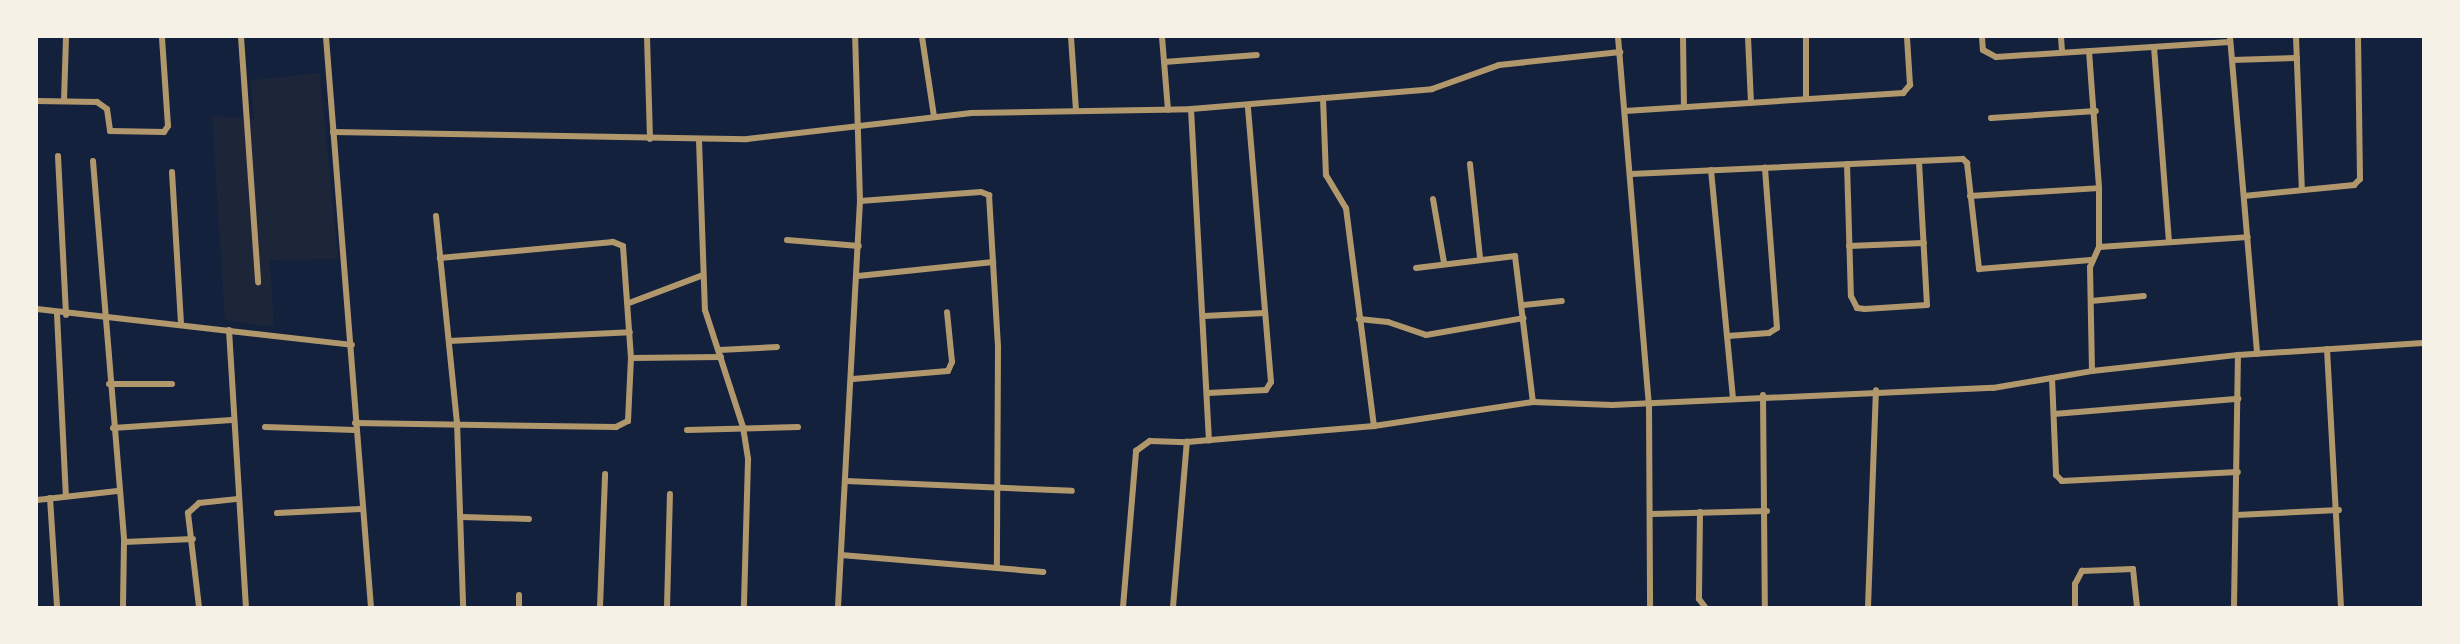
<!DOCTYPE html>
<html>
<head>
<meta charset="utf-8">
<style>
  body { margin:0 }
  #map { position:relative; width:2460px; height:644px; overflow:hidden; background:#14213d; font-family:"Titillium Web",sans-serif }
  div>[style] { position:absolute }
  [style*='--x'] { left:calc(var(--x)*1px); top:calc(var(--y)*1px); width:calc(var(--w)*1px); rotate:calc(var(--a)*1deg) }
  .green>* { inset:0; background:#1d2539 }
  .minor>* { height:6px; margin:-3px; padding:0 3px; transform-origin:3px; border-radius:3px; background:#b1986c }
  span { translate:-50% -50%; white-space:nowrap; text-align:center; line-height:1.15; -webkit-text-stroke:7px #f6f1e7; paint-order:stroke }
  .frame { position:absolute; inset:0; border:38px solid #f6f1e7; pointer-events:none }
</style>
</head>
<body>
<div id="map">
  <div class="green">
    <div style="clip-path:polygon(320px 73px,338px 259px,270px 260px,274px 327px,225px 320px,212px 116px,254px 119px,251px 80px)"></div>
  </div>
  <div class="minor">
    <div style="--x:241;--y:37;--w:246;--a:86"></div>
    <div style="--x:326;--y:37;--w:572;--a:85.49"></div>
    <div style="--x:647;--y:37;--w:102;--a:88.3"></div>
    <div style="--x:922;--y:37;--w:80;--a:81.4"></div>
    <div style="--x:1071;--y:37;--w:73;--a:86.1"></div>
    <div style="--x:1162;--y:37;--w:73;--a:85.3"></div>
    <div style="--x:1618;--y:37;--w:367;--a:85.2"></div>
    <div style="--x:1649;--y:403;--w:204;--a:89.7"></div>
    <div style="--x:1683;--y:37;--w:69;--a:89.2"></div>
    <div style="--x:1748;--y:37;--w:66;--a:87.4"></div>
    <div style="--x:1806;--y:37;--w:61;--a:90"></div>
    <div style="--x:1982;--y:37;--w:13;--a:86"></div>
    <div style="--x:1983;--y:50;--w:15;--a:28"></div>
    <div style="--x:1996;--y:57;--w:234;--a:-3.7"></div>
    <div style="--x:2061;--y:37;--w:15;--a:86"></div>
    <div style="--x:2230;--y:37;--w:318;--a:85.1"></div>
    <div style="--x:2296;--y:37;--w:153;--a:87.8"></div>
    <div style="--x:2154;--y:47;--w:195;--a:85.6"></div>
    <div style="--x:2089;--y:51;--w:137;--a:85.8"></div>
    <div style="--x:2099;--y:188;--w:59;--a:90"></div>
    <div style="--x:2099;--y:247;--w:22;--a:114"></div>
    <div style="--x:2090;--y:267;--w:104;--a:88.9"></div>
    <div style="--x:2232;--y:60;--w:65;--a:-1.8"></div>
    <div style="--x:1164;--y:62;--w:93;--a:-4.3"></div>
    <div style="--x:1323;--y:98;--w:77;--a:87.8"></div>
    <div style="--x:1326;--y:175;--w:39;--a:59"></div>
    <div style="--x:1346;--y:208;--w:220;--a:82.7"></div>
    <div style="--x:37;--y:101;--w:60;--a:1"></div>
    <div style="--x:97;--y:102;--w:12;--a:35"></div>
    <div style="--x:107;--y:109;--w:22;--a:82"></div>
    <div style="--x:110;--y:131;--w:54;--a:1.1"></div>
    <div style="--x:164;--y:132;--w:7;--a:-56"></div>
    <div style="--x:168;--y:126;--w:89;--a:-93.9"></div>
    <div style="--x:64;--y:101;--w:64;--a:-88.2"></div>
    <div style="--x:1191;--y:109;--w:332;--a:86.9"></div>
    <div style="--x:1625;--y:111;--w:279;--a:-3.7"></div>
    <div style="--x:1903;--y:93;--w:11;--a:-49"></div>
    <div style="--x:1910;--y:85;--w:48;--a:-93.6"></div>
    <div style="--x:1991;--y:118;--w:105;--a:-3.8"></div>
    <div style="--x:333;--y:132;--w:414;--a:1"></div>
    <div style="--x:747;--y:139;--w:226;--a:-6.6"></div>
    <div style="--x:971;--y:113;--w:220;--a:-1"></div>
    <div style="--x:1191;--y:109;--w:242;--a:-4.7"></div>
    <div style="--x:1432;--y:89;--w:71;--a:-19.7"></div>
    <div style="--x:1499;--y:65;--w:122;--a:-6.1"></div>
    <div style="--x:699;--y:140;--w:170;--a:88"></div>
    <div style="--x:705;--y:310;--w:123;--a:72"></div>
    <div style="--x:743;--y:427;--w:33;--a:81"></div>
    <div style="--x:748;--y:460;--w:147;--a:91.6"></div>
    <div style="--x:58;--y:156;--w:159;--a:87.1"></div>
    <div style="--x:93;--y:161;--w:382;--a:85.3"></div>
    <div style="--x:124;--y:542;--w:65;--a:90.9"></div>
    <div style="--x:1470;--y:164;--w:95;--a:83.9"></div>
    <div style="--x:1847;--y:164;--w:132;--a:88.3"></div>
    <div style="--x:1851;--y:296;--w:13;--a:63"></div>
    <div style="--x:1857;--y:308;--w:8;--a:7"></div>
    <div style="--x:1865;--y:309;--w:62;--a:-3.7"></div>
    <div style="--x:1927;--y:305;--w:143;--a:-93.2"></div>
    <div style="--x:1711;--y:170;--w:228;--a:84.5"></div>
    <div style="--x:172;--y:172;--w:152;--a:86.6"></div>
    <div style="--x:1631;--y:174;--w:332;--a:-2.6"></div>
    <div style="--x:1963;--y:159;--w:6;--a:45"></div>
    <div style="--x:1967;--y:163;--w:107;--a:83.5"></div>
    <div style="--x:1979;--y:269;--w:112;--a:-4.6"></div>
    <div style="--x:1970;--y:196;--w:129;--a:-3.5"></div>
    <div style="--x:2244;--y:196;--w:111;--a:-5.7"></div>
    <div style="--x:2354;--y:185;--w:8;--a:-45"></div>
    <div style="--x:2360;--y:179;--w:142;--a:-90.8"></div>
    <div style="--x:1433;--y:199;--w:65;--a:80.2"></div>
    <div style="--x:860;--y:201;--w:121;--a:-4.3"></div>
    <div style="--x:981;--y:192;--w:9;--a:21"></div>
    <div style="--x:989;--y:195;--w:153;--a:86.6"></div>
    <div style="--x:998;--y:348;--w:220;--a:90.3"></div>
    <div style="--x:436;--y:216;--w:207;--a:84.2"></div>
    <div style="--x:457;--y:422;--w:185;--a:88.1"></div>
    <div style="--x:787;--y:240;--w:72;--a:4.8"></div>
    <div style="--x:1849;--y:246;--w:75;--a:-2.3"></div>
    <div style="--x:2099;--y:247;--w:149;--a:-3.8"></div>
    <div style="--x:1416;--y:268;--w:100;--a:-6.9"></div>
    <div style="--x:1515;--y:256;--w:147;--a:83"></div>
    <div style="--x:858;--y:276;--w:136;--a:-5.9"></div>
    <div style="--x:2091;--y:301;--w:53;--a:-5.4"></div>
    <div style="--x:629;--y:303;--w:79;--a:-20.7"></div>
    <div style="--x:1523;--y:305;--w:39;--a:-6"></div>
    <div style="--x:37;--y:309;--w:317;--a:6.5"></div>
    <div style="--x:57;--y:314;--w:182;--a:87.2"></div>
    <div style="--x:1204;--y:316;--w:61;--a:-2.8"></div>
    <div style="--x:1359;--y:319;--w:29;--a:6"></div>
    <div style="--x:1388;--y:322;--w:40;--a:18.9"></div>
    <div style="--x:1426;--y:335;--w:99;--a:-9.8"></div>
    <div style="--x:229;--y:330;--w:278;--a:86.5"></div>
    <div style="--x:1728;--y:336;--w:41;--a:-4.2"></div>
    <div style="--x:1769;--y:333;--w:9;--a:-32"></div>
    <div style="--x:1777;--y:328;--w:161;--a:-94.3"></div>
    <div style="--x:449;--y:341;--w:181;--a:-2.8"></div>
    <div style="--x:2327;--y:349;--w:258;--a:86.9"></div>
    <div style="--x:719;--y:350;--w:58;--a:-3"></div>
    <div style="--x:631;--y:358;--w:90;--a:-0.6"></div>
    <div style="--x:2052;--y:378;--w:97;--a:87.6"></div>
    <div style="--x:2056;--y:475;--w:8;--a:45"></div>
    <div style="--x:2062;--y:481;--w:176;--a:-2.9"></div>
    <div style="--x:853;--y:379;--w:95;--a:-4.8"></div>
    <div style="--x:948;--y:371;--w:10;--a:-66"></div>
    <div style="--x:952;--y:362;--w:50;--a:-95.7"></div>
    <div style="--x:109;--y:384;--w:63;--a:0"></div>
    <div style="--x:1208;--y:393;--w:58;--a:-3"></div>
    <div style="--x:1266;--y:390;--w:9;--a:-58"></div>
    <div style="--x:1271;--y:382;--w:277;--a:-94.8"></div>
    <div style="--x:1763;--y:395;--w:212;--a:89.5"></div>
    <div style="--x:2054;--y:414;--w:185;--a:-4.7"></div>
    <div style="--x:355;--y:423;--w:261;--a:0.9"></div>
    <div style="--x:616;--y:427;--w:13;--a:-27"></div>
    <div style="--x:628;--y:421;--w:63;--a:-87.3"></div>
    <div style="--x:631;--y:358;--w:112;--a:-94.1"></div>
    <div style="--x:623;--y:246;--w:11;--a:-158"></div>
    <div style="--x:613;--y:242;--w:174;--a:174.7"></div>
    <div style="--x:265;--y:427;--w:90;--a:1.9"></div>
    <div style="--x:113;--y:428;--w:119;--a:-3.8"></div>
    <div style="--x:687;--y:430;--w:111;--a:-1.5"></div>
    <div style="--x:846;--y:481;--w:226;--a:2.5"></div>
    <div style="--x:50;--y:498;--w:109;--a:86.3"></div>
    <div style="--x:37;--y:500;--w:81;--a:-6.4"></div>
    <div style="--x:1700;--y:512;--w:87;--a:90.7"></div>
    <div style="--x:1699;--y:599;--w:10;--a:53"></div>
    <div style="--x:277;--y:513;--w:84;--a:-2.7"></div>
    <div style="--x:1652;--y:514;--w:115;--a:-1.5"></div>
    <div style="--x:2237;--y:515;--w:102;--a:-2.8"></div>
    <div style="--x:462;--y:517;--w:67;--a:1.7"></div>
    <div style="--x:124;--y:542;--w:69;--a:-2.5"></div>
    <div style="--x:841;--y:555;--w:203;--a:4.8"></div>
    <div style="--x:199;--y:607;--w:95;--a:-96.7"></div>
    <div style="--x:188;--y:513;--w:15;--a:-42"></div>
    <div style="--x:199;--y:503;--w:37;--a:-6"></div>
    <div style="--x:519;--y:607;--w:12;--a:-90"></div>
    <div style="--x:600;--y:607;--w:133;--a:-87.8"></div>
    <div style="--x:667;--y:607;--w:113;--a:-88.5"></div>
    <div style="--x:838;--y:607;--w:407;--a:-86.9"></div>
    <div style="--x:860;--y:201;--w:164;--a:-91.7"></div>
    <div style="--x:1123;--y:607;--w:157;--a:-85.2"></div>
    <div style="--x:1136;--y:451;--w:17;--a:-36"></div>
    <div style="--x:1150;--y:441;--w:37;--a:2"></div>
    <div style="--x:1173;--y:607;--w:166;--a:-85.2"></div>
    <div style="--x:1187;--y:442;--w:188;--a:-4.9"></div>
    <div style="--x:1374;--y:426;--w:161;--a:-8.6"></div>
    <div style="--x:1533;--y:402;--w:79;--a:2.2"></div>
    <div style="--x:1612;--y:405;--w:381;--a:-2.6"></div>
    <div style="--x:1993;--y:388;--w:100;--a:-9.7"></div>
    <div style="--x:2092;--y:371;--w:147;--a:-6.3"></div>
    <div style="--x:2238;--y:355;--w:185;--a:-3.7"></div>
    <div style="--x:1868;--y:607;--w:217;--a:-87.9"></div>
    <div style="--x:2075;--y:607;--w:23;--a:-90"></div>
    <div style="--x:2075;--y:584;--w:15;--a:-62"></div>
    <div style="--x:2082;--y:571;--w:51;--a:-2.2"></div>
    <div style="--x:2133;--y:569;--w:38;--a:84"></div>
    <div style="--x:2234;--y:607;--w:252;--a:-89.1"></div>
  </div>
  <div class="frame"></div>
</div>
</body>
</html>
